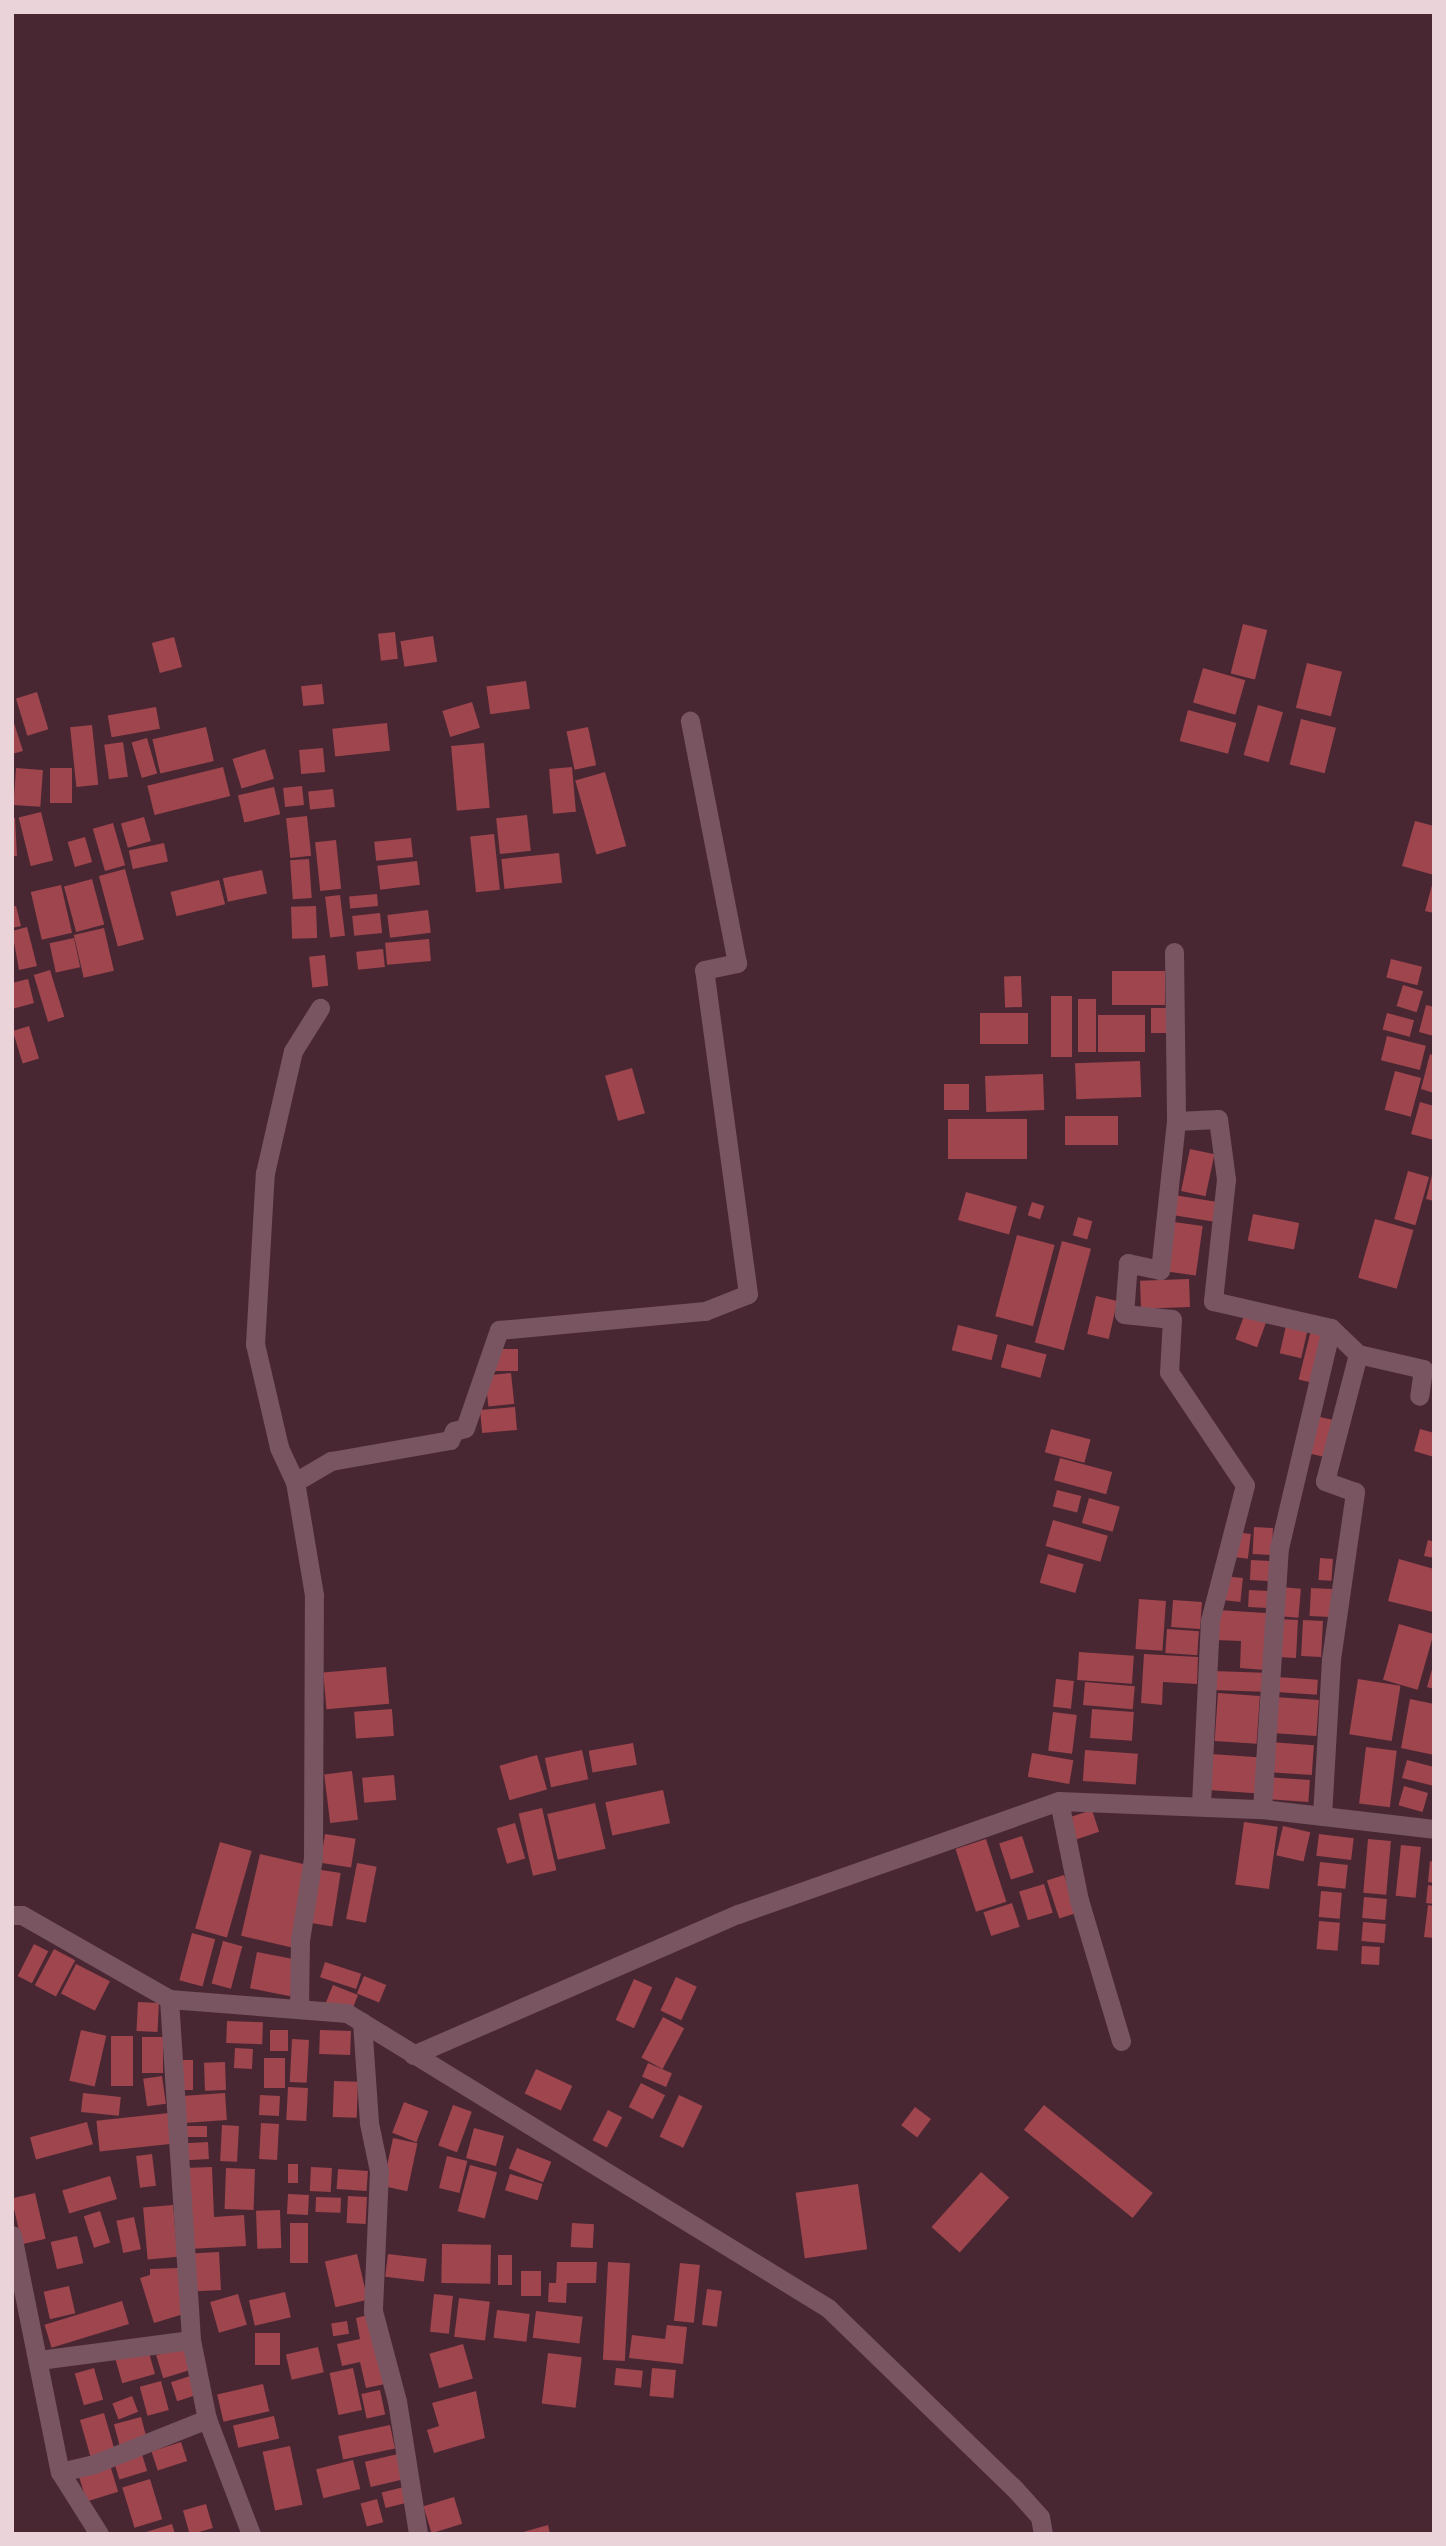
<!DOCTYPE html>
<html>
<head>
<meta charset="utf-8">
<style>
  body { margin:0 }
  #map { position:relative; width:1446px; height:2546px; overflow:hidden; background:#482733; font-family:"Sofia Sans Condensed",sans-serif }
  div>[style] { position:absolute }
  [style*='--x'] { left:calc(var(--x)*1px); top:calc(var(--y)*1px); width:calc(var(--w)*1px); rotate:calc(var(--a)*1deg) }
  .building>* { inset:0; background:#9f454d; transform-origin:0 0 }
  .minor>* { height:19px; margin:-9.5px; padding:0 9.5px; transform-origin:9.5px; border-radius:9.5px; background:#795461 }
  .tertiary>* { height:19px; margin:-9.5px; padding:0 9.5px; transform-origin:9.5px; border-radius:9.5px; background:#795461 }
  span { translate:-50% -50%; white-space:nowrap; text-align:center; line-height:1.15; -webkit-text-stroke:7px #24151b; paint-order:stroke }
  .frame { position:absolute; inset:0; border:14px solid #ead4da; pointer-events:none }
</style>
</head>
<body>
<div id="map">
  <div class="building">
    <div style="left:1243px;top:624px;width:25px;height:51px;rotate:14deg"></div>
    <div style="left:395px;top:632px;width:27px;height:17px;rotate:84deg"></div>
    <div style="left:433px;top:636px;width:26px;height:33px;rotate:81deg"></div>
    <div style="left:174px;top:637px;width:31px;height:23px;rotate:75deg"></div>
    <div style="left:1307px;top:663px;width:36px;height:46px;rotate:14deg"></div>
    <div style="left:1203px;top:668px;width:44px;height:36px;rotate:16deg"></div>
    <div style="left:526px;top:681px;width:28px;height:40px;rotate:82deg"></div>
    <div style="left:322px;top:684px;width:20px;height:21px;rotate:84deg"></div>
    <div style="left:37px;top:692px;width:39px;height:22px;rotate:73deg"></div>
    <div style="left:472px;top:702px;width:27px;height:31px;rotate:73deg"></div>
    <div style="left:1258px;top:705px;width:26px;height:52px;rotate:16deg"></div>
    <div style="left:156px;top:707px;width:22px;height:49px;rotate:80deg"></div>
    <div style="left:1188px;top:710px;width:50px;height:32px;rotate:15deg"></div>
    <div style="clip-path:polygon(12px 717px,23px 751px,12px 754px)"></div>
    <div style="left:1301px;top:719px;width:36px;height:47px;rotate:14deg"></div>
    <div style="left:387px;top:723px;width:28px;height:55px;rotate:84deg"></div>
    <div style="left:92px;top:725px;width:60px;height:22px;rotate:84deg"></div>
    <div style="left:206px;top:727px;width:35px;height:55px;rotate:77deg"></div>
    <div style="left:588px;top:727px;width:39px;height:22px;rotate:78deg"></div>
    <div style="left:147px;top:738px;width:37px;height:16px;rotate:74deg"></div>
    <div style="left:123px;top:742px;width:35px;height:19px;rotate:82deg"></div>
    <div style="left:484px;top:743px;width:65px;height:33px;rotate:85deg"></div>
    <div style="left:323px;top:748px;width:24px;height:24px;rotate:85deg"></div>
    <div style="left:265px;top:749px;width:31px;height:34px;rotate:73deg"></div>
    <div style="left:223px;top:767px;width:30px;height:78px;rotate:76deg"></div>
    <div style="left:572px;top:767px;width:45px;height:23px;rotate:85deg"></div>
    <div style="left:16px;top:768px;width:27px;height:37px;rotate:4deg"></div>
    <div style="left:50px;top:768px;width:22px;height:35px"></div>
    <div style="left:605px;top:772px;width:77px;height:31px;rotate:74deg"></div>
    <div style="left:302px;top:786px;width:19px;height:19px;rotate:84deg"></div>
    <div style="left:274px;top:787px;width:28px;height:37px;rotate:77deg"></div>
    <div style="left:333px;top:789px;width:18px;height:25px;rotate:84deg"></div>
    <div style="left:41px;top:812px;width:50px;height:23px;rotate:76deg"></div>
    <div style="left:527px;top:815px;width:36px;height:31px;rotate:84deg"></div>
    <div style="left:307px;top:816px;width:40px;height:21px;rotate:84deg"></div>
    <div style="left:144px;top:817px;width:25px;height:24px;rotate:74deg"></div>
    <div style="clip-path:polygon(12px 818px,15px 818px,17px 856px,12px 856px)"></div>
    <div style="clip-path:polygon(1415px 821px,1434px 826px,1434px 875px,1402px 866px)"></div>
    <div style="left:113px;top:823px;width:44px;height:21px;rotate:74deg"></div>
    <div style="left:494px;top:834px;width:56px;height:24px;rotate:84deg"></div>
    <div style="left:85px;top:837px;width:26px;height:18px;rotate:74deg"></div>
    <div style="left:411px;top:838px;width:19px;height:37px;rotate:84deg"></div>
    <div style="left:336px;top:840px;width:49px;height:21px;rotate:84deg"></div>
    <div style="left:164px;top:843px;width:19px;height:36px;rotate:78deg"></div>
    <div style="left:559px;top:853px;width:30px;height:58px;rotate:84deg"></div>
    <div style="left:309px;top:859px;width:39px;height:19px;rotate:86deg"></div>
    <div style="left:417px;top:861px;width:24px;height:40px;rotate:83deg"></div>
    <div style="left:125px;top:869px;width:73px;height:27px;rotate:75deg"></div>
    <div style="left:262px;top:870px;width:24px;height:40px;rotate:78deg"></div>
    <div style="left:92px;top:879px;width:47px;height:29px;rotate:75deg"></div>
    <div style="left:219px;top:880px;width:25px;height:50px;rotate:76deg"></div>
    <div style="left:61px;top:885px;width:49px;height:31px;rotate:77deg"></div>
    <div style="clip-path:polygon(1432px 885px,1434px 886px,1434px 913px,1425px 911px)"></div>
    <div style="left:377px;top:894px;width:12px;height:28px;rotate:85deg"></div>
    <div style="left:340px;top:895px;width:41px;height:15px;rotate:83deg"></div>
    <div style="clip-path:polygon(16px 906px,21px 926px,12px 928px,12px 907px)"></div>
    <div style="left:316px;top:906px;width:32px;height:25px;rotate:88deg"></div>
    <div style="left:428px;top:910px;width:23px;height:41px;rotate:83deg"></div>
    <div style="left:380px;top:913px;width:20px;height:28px;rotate:84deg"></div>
    <div style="clip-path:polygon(27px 927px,37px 966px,19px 970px,12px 931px)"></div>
    <div style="left:104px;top:928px;width:44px;height:31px;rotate:77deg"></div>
    <div style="left:74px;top:938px;width:30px;height:25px;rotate:78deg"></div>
    <div style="left:429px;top:939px;width:22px;height:44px;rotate:85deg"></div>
    <div style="left:383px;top:949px;width:18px;height:27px;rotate:84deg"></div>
    <div style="left:325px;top:955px;width:31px;height:16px;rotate:84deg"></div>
    <div style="left:1391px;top:959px;width:32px;height:19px;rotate:14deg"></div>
    <div style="left:50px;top:970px;width:49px;height:17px;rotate:73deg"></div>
    <div style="left:1112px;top:971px;width:53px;height:34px"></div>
    <div style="left:1021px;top:976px;width:31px;height:17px;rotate:88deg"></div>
    <div style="clip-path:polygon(28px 979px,34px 1003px,12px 1009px,12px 983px)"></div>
    <div style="left:1403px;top:985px;width:21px;height:22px;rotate:17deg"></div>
    <div style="left:1051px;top:996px;width:21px;height:61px"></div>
    <div style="left:1078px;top:999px;width:18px;height:53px"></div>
    <div style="clip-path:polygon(1426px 1005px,1434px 1007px,1434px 1036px,1419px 1032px)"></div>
    <div style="left:1151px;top:1008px;width:16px;height:25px"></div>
    <div style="left:980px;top:1013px;width:48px;height:31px"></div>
    <div style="left:1387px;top:1013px;width:28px;height:17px;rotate:15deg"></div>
    <div style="left:1145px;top:1015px;width:37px;height:47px;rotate:90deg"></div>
    <div style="left:29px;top:1026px;width:34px;height:17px;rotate:73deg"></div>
    <div style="left:1387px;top:1036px;width:40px;height:25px;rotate:14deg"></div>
    <div style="clip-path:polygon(1430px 1054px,1434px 1056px,1434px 1093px,1421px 1089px)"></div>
    <div style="left:1140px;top:1061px;width:36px;height:65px;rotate:88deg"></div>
    <div style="left:632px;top:1068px;width:47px;height:28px;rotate:74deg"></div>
    <div style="left:1395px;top:1071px;width:27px;height:40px;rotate:15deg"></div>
    <div style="left:1043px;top:1074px;width:36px;height:58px;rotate:88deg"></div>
    <div style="left:944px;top:1084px;width:25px;height:26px"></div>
    <div style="clip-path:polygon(1420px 1102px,1434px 1106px,1434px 1140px,1411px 1134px)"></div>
    <div style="left:1118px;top:1116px;width:29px;height:53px;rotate:90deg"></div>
    <div style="left:1027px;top:1119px;width:40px;height:79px;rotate:90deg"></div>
    <div style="left:1190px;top:1149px;width:25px;height:43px;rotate:12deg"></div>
    <div style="left:1408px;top:1171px;width:22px;height:50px;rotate:16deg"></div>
    <div style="clip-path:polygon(1433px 1171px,1434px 1171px,1434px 1201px,1426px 1199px)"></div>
    <div style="left:966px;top:1192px;width:53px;height:29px;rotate:16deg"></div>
    <div style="left:1174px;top:1195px;width:44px;height:20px;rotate:9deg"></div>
    <div style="left:1032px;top:1202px;width:13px;height:14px;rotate:18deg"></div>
    <div style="left:1253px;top:1214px;width:47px;height:27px;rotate:11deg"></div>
    <div style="left:1078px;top:1217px;width:15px;height:19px;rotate:16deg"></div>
    <div style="left:1375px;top:1219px;width:40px;height:61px;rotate:16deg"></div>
    <div style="left:1174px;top:1222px;width:29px;height:50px;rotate:8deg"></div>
    <div style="left:1017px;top:1235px;width:39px;height:84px;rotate:15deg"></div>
    <div style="left:1062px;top:1241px;width:30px;height:105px;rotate:15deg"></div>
    <div style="left:1189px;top:1279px;width:28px;height:49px;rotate:88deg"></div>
    <div style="left:1096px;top:1296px;width:22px;height:39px;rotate:13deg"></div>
    <div style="left:1245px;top:1313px;width:23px;height:28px;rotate:20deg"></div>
    <div style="left:958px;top:1325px;width:41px;height:26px;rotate:14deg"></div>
    <div style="left:1286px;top:1326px;width:22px;height:28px;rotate:13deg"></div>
    <div style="left:1311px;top:1330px;width:16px;height:51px;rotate:14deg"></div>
    <div style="left:1007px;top:1344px;width:41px;height:24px;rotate:15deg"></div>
    <div style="left:494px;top:1349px;width:24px;height:22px"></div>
    <div style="left:511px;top:1373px;width:31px;height:26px;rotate:84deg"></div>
    <div style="left:515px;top:1407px;width:23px;height:35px;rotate:85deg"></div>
    <div style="left:1316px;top:1416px;width:22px;height:38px;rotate:13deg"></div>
    <div style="left:1051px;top:1429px;width:41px;height:24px;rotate:15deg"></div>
    <div style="clip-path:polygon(1420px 1429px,1434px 1433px,1434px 1457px,1414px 1451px)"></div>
    <div style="left:1060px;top:1458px;width:54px;height:23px;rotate:15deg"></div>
    <div style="left:1057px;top:1490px;width:25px;height:17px;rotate:14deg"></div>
    <div style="left:1089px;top:1498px;width:32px;height:26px;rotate:16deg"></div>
    <div style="left:1053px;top:1520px;width:57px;height:27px;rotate:16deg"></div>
    <div style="left:1254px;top:1527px;width:19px;height:27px;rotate:3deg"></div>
    <div style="left:1235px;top:1532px;width:16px;height:25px;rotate:7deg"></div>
    <div style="clip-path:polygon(1428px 1540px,1434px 1542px,1434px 1558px,1424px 1556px)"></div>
    <div style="left:1048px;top:1554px;width:37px;height:30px;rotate:16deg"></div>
    <div style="left:1320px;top:1558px;width:13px;height:22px;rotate:4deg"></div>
    <div style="clip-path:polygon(1399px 1559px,1434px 1569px,1433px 1612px,1388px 1601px)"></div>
    <div style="left:1251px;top:1560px;width:19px;height:20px;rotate:3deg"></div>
    <div style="left:1223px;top:1576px;width:20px;height:24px;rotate:6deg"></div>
    <div style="left:1280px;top:1587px;width:21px;height:29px;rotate:5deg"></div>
    <div style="left:1311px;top:1588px;width:21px;height:28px;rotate:3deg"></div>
    <div style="left:1249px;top:1590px;width:20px;height:17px;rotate:3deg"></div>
    <div style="left:1139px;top:1599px;width:27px;height:50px;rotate:4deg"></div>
    <div style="left:1173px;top:1600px;width:29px;height:27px;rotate:4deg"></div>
    <div style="clip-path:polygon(1217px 1610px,1266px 1613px,1266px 1670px,1240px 1668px,1241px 1641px,1215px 1640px)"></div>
    <div style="left:1279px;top:1619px;width:19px;height:38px;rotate:3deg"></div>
    <div style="left:1303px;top:1620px;width:20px;height:36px;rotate:3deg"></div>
    <div style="left:1399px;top:1624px;width:36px;height:58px;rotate:16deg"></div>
    <div style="left:1167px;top:1629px;width:32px;height:24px;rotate:4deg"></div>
    <div style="left:1079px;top:1652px;width:55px;height:28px;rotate:4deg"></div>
    <div style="clip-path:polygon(1144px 1654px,1198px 1657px,1197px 1684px,1163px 1682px,1162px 1705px,1141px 1703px)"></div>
    <div style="clip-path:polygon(1433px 1666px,1434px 1666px,1434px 1689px,1427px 1687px)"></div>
    <div style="left:386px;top:1667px;width:37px;height:63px;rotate:85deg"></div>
    <div style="left:1213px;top:1671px;width:51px;height:19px;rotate:2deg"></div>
    <div style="left:1277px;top:1677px;width:41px;height:15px;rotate:4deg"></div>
    <div style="left:1056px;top:1679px;width:18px;height:28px;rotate:6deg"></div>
    <div style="left:1358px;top:1679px;width:43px;height:56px;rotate:9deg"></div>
    <div style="left:1085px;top:1682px;width:50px;height:23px;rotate:5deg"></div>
    <div style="left:1218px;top:1693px;width:42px;height:48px;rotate:4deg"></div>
    <div style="left:1275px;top:1697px;width:44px;height:36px;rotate:4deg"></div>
    <div style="clip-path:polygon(1410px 1699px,1434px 1704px,1434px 1755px,1401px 1748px)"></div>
    <div style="left:392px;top:1709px;width:27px;height:38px;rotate:86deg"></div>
    <div style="left:1092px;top:1709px;width:42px;height:29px;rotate:4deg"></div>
    <div style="left:1053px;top:1712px;width:24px;height:39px;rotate:7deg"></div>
    <div style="left:1269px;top:1742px;width:45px;height:30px;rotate:4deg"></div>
    <div style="left:633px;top:1743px;width:22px;height:45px;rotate:80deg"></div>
    <div style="left:1366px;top:1747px;width:31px;height:57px;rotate:7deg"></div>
    <div style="left:582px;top:1750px;width:30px;height:38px;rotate:78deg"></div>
    <div style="left:1085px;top:1750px;width:53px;height:31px;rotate:4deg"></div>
    <div style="left:1032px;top:1753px;width:42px;height:24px;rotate:10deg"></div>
    <div style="left:1211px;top:1754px;width:47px;height:36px;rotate:4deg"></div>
    <div style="left:537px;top:1755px;width:36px;height:39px;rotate:74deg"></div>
    <div style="clip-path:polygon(1407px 1760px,1434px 1767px,1434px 1786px,1402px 1778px)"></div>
    <div style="left:352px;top:1771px;width:49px;height:28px;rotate:83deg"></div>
    <div style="left:394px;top:1775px;width:25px;height:32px;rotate:85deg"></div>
    <div style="left:1266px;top:1777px;width:44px;height:22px;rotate:4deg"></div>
    <div style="left:1404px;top:1786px;width:25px;height:20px;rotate:16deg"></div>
    <div style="left:663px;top:1790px;width:34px;height:59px;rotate:78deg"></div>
    <div style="left:595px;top:1803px;width:47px;height:49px;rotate:77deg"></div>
    <div style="left:542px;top:1808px;width:64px;height:24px;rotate:77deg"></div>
    <div style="left:1092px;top:1810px;width:23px;height:26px;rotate:72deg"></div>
    <div style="left:1244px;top:1822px;width:34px;height:63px;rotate:8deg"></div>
    <div style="left:515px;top:1823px;width:37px;height:19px;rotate:74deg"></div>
    <div style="left:1283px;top:1826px;width:28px;height:30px;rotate:13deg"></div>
    <div style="left:325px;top:1834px;width:31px;height:29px;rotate:9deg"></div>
    <div style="left:1319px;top:1834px;width:35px;height:22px;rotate:7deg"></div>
    <div style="left:1022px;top:1836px;width:38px;height:24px;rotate:72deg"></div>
    <div style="left:986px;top:1839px;width:66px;height:32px;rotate:72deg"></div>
    <div style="left:1368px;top:1839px;width:23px;height:54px;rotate:5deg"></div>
    <div style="left:220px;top:1842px;width:33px;height:90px;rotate:16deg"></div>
    <div style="left:1401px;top:1845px;width:20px;height:51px;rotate:6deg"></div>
    <div style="left:260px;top:1854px;width:51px;height:84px;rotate:13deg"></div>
    <div style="clip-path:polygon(1430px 1861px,1434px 1862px,1434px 1883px,1428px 1882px)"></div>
    <div style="left:1320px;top:1862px;width:28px;height:24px;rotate:6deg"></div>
    <div style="left:357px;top:1863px;width:20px;height:57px;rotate:11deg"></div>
    <div style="left:315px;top:1869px;width:26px;height:54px;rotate:9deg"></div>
    <div style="left:1064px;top:1875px;width:40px;height:18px;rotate:72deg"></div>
    <div style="left:1044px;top:1884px;width:30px;height:26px;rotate:73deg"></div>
    <div style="clip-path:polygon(1428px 1885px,1434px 1886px,1434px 1904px,1426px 1903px)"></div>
    <div style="left:1321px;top:1891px;width:21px;height:26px;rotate:5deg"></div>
    <div style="left:1364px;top:1897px;width:23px;height:21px;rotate:5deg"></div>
    <div style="left:1012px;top:1903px;width:25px;height:30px;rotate:72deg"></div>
    <div style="clip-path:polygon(1428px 1905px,1434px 1906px,1434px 1938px,1424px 1937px)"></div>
    <div style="left:1319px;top:1921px;width:21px;height:28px;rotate:5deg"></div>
    <div style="left:1363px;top:1922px;width:23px;height:19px;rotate:5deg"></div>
    <div style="left:192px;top:1933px;width:24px;height:49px;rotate:15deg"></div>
    <div style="left:223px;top:1941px;width:20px;height:44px;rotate:15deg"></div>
    <div style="left:34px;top:1944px;width:16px;height:36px;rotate:27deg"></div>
    <div style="left:1362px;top:1946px;width:18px;height:18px;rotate:3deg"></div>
    <div style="left:54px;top:1949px;width:24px;height:41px;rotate:28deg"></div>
    <div style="left:257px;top:1952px;width:41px;height:37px;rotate:11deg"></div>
    <div style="left:325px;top:1962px;width:38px;height:16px;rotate:18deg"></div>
    <div style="left:76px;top:1964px;width:38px;height:33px;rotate:27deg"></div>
    <div style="left:364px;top:1976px;width:24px;height:19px;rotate:22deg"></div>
    <div style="left:676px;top:1977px;width:23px;height:37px;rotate:25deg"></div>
    <div style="left:634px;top:1979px;width:20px;height:45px;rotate:24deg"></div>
    <div style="left:333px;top:1985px;width:27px;height:19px;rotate:22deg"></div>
    <div style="left:138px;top:2002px;width:21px;height:29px;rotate:3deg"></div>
    <div style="left:663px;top:2017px;width:24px;height:46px;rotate:28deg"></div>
    <div style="left:227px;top:2021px;width:36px;height:22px;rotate:2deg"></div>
    <div style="left:81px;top:2030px;width:26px;height:52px;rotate:13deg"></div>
    <div style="left:270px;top:2030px;width:18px;height:21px"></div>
    <div style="left:320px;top:2030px;width:31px;height:24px;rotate:2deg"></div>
    <div style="left:111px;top:2036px;width:22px;height:50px"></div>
    <div style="left:142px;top:2037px;width:21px;height:36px"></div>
    <div style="left:292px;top:2039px;width:17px;height:43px;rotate:3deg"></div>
    <div style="left:235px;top:2048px;width:18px;height:20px;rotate:3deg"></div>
    <div style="left:264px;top:2058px;width:21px;height:30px"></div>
    <div style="left:177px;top:2060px;width:16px;height:30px"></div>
    <div style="left:225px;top:2062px;width:28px;height:21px;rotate:88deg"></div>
    <div style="left:648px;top:2063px;width:26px;height:15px;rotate:23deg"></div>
    <div style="left:536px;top:2069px;width:40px;height:27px;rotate:25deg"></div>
    <div style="left:162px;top:2076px;width:28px;height:19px;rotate:82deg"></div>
    <div style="left:334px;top:2081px;width:24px;height:36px;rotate:2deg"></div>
    <div style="left:641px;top:2083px;width:27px;height:27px;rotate:27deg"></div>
    <div style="left:288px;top:2087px;width:20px;height:33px;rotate:3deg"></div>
    <div style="left:83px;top:2093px;width:38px;height:19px;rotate:6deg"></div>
    <div style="left:225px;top:2093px;width:27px;height:47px;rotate:86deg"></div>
    <div style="left:260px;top:2095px;width:20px;height:20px;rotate:3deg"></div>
    <div style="left:679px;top:2095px;width:26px;height:46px;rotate:25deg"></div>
    <div style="left:404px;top:2102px;width:26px;height:33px;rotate:21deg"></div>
    <div style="left:453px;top:2105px;width:20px;height:43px;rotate:20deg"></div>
    <div style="left:1044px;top:2105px;width:140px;height:32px;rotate:39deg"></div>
    <div style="left:915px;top:2107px;width:20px;height:23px;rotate:37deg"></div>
    <div style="left:608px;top:2110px;width:16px;height:34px;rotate:27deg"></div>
    <div style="left:169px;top:2113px;width:31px;height:73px;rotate:84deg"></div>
    <div style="left:87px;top:2122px;width:23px;height:59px;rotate:75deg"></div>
    <div style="left:261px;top:2123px;width:18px;height:36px;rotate:3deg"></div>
    <div style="left:222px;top:2125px;width:17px;height:36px;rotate:3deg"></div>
    <div style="left:207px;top:2126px;width:11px;height:24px;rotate:90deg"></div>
    <div style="left:474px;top:2128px;width:31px;height:31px;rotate:15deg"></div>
    <div style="left:393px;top:2138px;width:25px;height:49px;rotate:12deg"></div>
    <div style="left:208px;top:2142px;width:17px;height:27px;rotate:87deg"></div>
    <div style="left:517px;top:2148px;width:37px;height:22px;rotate:22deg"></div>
    <div style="left:152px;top:2154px;width:32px;height:16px;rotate:83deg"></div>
    <div style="left:447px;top:2156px;width:21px;height:33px;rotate:14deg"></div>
    <div style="left:288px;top:2164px;width:10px;height:19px"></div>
    <div style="left:470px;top:2165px;width:28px;height:48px;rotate:15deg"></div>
    <div style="clip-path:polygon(212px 2167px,214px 2217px,244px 2215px,246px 2246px,188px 2249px,184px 2168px)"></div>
    <div style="left:311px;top:2167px;width:21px;height:24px;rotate:3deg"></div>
    <div style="left:226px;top:2168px;width:29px;height:41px;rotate:2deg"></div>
    <div style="left:338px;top:2169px;width:30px;height:20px;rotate:4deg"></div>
    <div style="left:981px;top:2172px;width:38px;height:74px;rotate:42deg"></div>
    <div style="left:510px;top:2174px;width:34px;height:17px;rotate:17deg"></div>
    <div style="left:110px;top:2176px;width:24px;height:50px;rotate:73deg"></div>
    <div style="left:858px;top:2184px;width:66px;height:63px;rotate:82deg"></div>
    <div style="left:35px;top:2193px;width:47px;height:24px;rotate:77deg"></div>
    <div style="left:288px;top:2194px;width:21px;height:20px;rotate:3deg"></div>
    <div style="left:348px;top:2196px;width:19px;height:27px;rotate:3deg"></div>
    <div style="left:316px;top:2197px;width:25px;height:15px;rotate:2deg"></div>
    <div style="left:173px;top:2205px;width:52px;height:30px;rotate:85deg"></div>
    <div style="left:280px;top:2210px;width:38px;height:24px;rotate:88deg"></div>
    <div style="left:100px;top:2211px;width:33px;height:17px;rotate:72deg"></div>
    <div style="left:134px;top:2217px;width:33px;height:18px;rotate:78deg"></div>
    <div style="left:290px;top:2223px;width:18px;height:40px"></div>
    <div style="left:572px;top:2223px;width:22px;height:24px;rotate:3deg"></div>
    <div style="left:77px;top:2236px;width:28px;height:27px;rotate:77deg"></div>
    <div style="left:442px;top:2244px;width:49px;height:39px;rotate:1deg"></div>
    <div style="left:219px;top:2252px;width:38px;height:29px;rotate:87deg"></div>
    <div style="left:357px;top:2254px;width:47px;height:33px;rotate:77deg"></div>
    <div style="left:388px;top:2254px;width:39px;height:23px;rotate:7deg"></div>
    <div style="left:498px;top:2255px;width:14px;height:30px"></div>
    <div style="clip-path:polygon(557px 2262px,597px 2262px,596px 2283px,567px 2283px,566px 2303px,548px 2302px,549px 2283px,556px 2283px)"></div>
    <div style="left:608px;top:2262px;width:22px;height:98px;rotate:3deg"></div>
    <div style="left:680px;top:2263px;width:20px;height:58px;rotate:6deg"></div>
    <div style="clip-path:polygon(178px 2268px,187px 2313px,154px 2323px,140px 2278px,150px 2275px,150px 2269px)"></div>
    <div style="left:521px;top:2271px;width:20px;height:25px"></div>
    <div style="left:69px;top:2286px;width:28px;height:26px;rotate:77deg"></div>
    <div style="left:707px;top:2289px;width:15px;height:36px;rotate:8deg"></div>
    <div style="left:285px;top:2292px;width:26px;height:37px;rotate:77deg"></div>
    <div style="left:238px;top:2294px;width:32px;height:29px;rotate:74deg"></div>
    <div style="left:434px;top:2294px;width:19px;height:38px;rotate:6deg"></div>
    <div style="left:459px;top:2298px;width:31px;height:39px;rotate:7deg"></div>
    <div style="left:122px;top:2301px;width:24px;height:81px;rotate:73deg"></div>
    <div style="left:497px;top:2310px;width:33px;height:28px;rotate:7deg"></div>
    <div style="left:536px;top:2311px;width:47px;height:27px;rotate:7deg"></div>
    <div style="clip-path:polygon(368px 2315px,385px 2384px,366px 2388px,360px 2362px,342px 2366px,337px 2344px,360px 2339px,356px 2318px)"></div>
    <div style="left:347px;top:2321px;width:13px;height:16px;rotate:81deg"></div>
    <div style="clip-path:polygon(667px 2325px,687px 2327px,683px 2364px,629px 2358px,632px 2335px,665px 2339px)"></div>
    <div style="left:255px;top:2333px;width:25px;height:32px"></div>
    <div style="left:463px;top:2344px;width:36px;height:35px;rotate:74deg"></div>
    <div style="left:147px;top:2346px;width:29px;height:34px;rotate:74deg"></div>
    <div style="left:183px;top:2347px;width:24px;height:28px;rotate:73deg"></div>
    <div style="left:318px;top:2347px;width:26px;height:33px;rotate:77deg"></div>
    <div style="left:548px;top:2353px;width:34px;height:51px;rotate:7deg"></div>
    <div style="left:94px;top:2368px;width:33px;height:20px;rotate:74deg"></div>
    <div style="left:353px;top:2368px;width:43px;height:24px;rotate:78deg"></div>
    <div style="left:616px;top:2368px;width:27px;height:17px;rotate:6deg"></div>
    <div style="left:652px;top:2368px;width:24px;height:28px;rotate:5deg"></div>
    <div style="left:190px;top:2376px;width:20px;height:20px;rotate:72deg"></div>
    <div style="left:161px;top:2381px;width:30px;height:22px;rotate:75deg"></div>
    <div style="left:263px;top:2384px;width:28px;height:47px;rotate:77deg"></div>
    <div style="left:380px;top:2390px;width:25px;height:19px;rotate:78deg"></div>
    <div style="clip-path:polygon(476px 2391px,485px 2438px,434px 2453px,427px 2430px,439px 2426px,432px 2403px)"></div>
    <div style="left:132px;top:2396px;width:17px;height:21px;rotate:69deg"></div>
    <div style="left:104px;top:2413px;width:41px;height:25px;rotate:74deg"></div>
    <div style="left:274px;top:2416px;width:23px;height:42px;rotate:77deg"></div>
    <div style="left:141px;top:2417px;width:23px;height:28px;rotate:75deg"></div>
    <div style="left:390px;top:2425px;width:24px;height:53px;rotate:78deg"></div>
    <div style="left:181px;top:2442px;width:20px;height:31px;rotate:72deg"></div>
    <div style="left:290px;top:2446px;width:60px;height:28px;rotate:78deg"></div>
    <div style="left:141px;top:2451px;width:21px;height:29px;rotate:73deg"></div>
    <div style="left:398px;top:2454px;width:26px;height:34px;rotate:77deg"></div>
    <div style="left:353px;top:2460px;width:30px;height:38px;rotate:76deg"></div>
    <div style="left:110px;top:2465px;width:28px;height:33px;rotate:73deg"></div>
    <div style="left:150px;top:2479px;width:42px;height:29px;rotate:73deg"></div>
    <div style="left:404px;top:2487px;width:16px;height:23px;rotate:76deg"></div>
    <div style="left:454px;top:2497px;width:28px;height:32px;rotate:73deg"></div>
    <div style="left:377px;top:2499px;width:24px;height:17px;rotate:75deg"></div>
    <div style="left:206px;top:2504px;width:25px;height:24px;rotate:74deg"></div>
    <div style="clip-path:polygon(172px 2524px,175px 2534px,143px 2534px,143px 2533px)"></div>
    <div style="clip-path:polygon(548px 2525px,550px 2534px,520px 2534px,520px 2533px)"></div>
  </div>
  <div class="minor">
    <div style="--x:1174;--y:952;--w:169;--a:89.3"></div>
    <div style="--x:1176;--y:1121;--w:42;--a:-2.7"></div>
    <div style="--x:1218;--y:1119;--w:61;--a:82.4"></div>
    <div style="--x:1226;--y:1179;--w:123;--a:96.1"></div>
    <div style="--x:1213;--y:1301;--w:121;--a:12.9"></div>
    <div style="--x:1331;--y:1328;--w:37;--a:44"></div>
    <div style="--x:1358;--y:1354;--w:67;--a:13"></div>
    <div style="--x:1423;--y:1369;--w:27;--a:98"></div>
    <div style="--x:1176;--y:1121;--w:150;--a:96.1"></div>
    <div style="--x:1160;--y:1270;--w:33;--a:-168"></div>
    <div style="--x:1128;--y:1263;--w:51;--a:94.5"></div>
    <div style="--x:1124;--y:1314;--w:48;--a:5.9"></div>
    <div style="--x:1172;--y:1319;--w:53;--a:93.2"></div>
    <div style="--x:1169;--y:1372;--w:136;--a:56.1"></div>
    <div style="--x:1245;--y:1485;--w:139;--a:104.5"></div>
    <div style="--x:1210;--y:1620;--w:186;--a:92.8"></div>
    <div style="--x:295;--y:1482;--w:42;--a:-30.3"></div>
    <div style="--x:331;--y:1461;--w:121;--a:-10"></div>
    <div style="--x:450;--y:1440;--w:10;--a:-66"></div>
    <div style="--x:454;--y:1431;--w:11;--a:-15"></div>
    <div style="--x:465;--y:1428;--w:104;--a:-70.9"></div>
    <div style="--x:499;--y:1330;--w:207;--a:-5.3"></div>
    <div style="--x:705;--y:1311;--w:46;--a:-21.6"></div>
    <div style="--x:748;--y:1294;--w:327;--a:-97.7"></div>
    <div style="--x:704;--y:970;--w:34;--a:-12"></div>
    <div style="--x:737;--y:963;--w:247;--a:-101"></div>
    <div style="--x:1059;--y:1801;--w:101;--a:78.6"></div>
    <div style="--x:1079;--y:1900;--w:147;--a:73.4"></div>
    <div style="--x:1262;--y:1809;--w:262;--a:-86.3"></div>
    <div style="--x:1279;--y:1548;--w:226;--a:-76.7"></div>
    <div style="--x:1322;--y:1816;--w:157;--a:-86.7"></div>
    <div style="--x:1331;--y:1659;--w:169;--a:-81.8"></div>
    <div style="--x:1355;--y:1492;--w:32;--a:-160"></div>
    <div style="--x:1325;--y:1481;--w:131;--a:-75.4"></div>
    <div style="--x:169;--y:1999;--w:342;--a:86.3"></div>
    <div style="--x:191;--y:2340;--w:81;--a:78.6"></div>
    <div style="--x:207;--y:2419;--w:123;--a:69.1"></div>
    <div style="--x:299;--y:2009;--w:69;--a:-89.2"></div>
    <div style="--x:300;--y:1940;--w:83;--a:-81"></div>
    <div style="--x:313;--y:1858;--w:263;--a:-89.8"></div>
    <div style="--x:314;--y:1595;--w:115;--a:-99.5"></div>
    <div style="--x:295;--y:1482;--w:38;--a:-115"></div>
    <div style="--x:279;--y:1447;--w:106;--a:-103.1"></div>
    <div style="--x:255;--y:1344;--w:171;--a:-86.7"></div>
    <div style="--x:265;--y:1173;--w:125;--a:-77.1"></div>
    <div style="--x:293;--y:1051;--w:51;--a:-57.9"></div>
    <div style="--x:362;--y:2022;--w:101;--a:86"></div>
    <div style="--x:369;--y:2123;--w:49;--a:78.2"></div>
    <div style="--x:379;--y:2171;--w:140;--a:92.5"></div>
    <div style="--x:373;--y:2311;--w:93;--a:75.1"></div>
    <div style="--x:397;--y:2401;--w:135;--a:81"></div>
    <div style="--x:413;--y:2055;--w:354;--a:-23.5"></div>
    <div style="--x:738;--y:1914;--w:340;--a:-19.4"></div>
    <div style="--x:1059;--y:1801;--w:203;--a:2.3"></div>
    <div style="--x:1262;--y:1809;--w:173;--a:6.6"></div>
    <div style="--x:12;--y:2235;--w:242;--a:78.6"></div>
    <div style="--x:60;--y:2472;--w:73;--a:57.8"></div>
    <div style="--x:39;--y:2360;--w:153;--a:-7.5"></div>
    <div style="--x:60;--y:2472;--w:35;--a:-13"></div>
    <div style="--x:94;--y:2464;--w:122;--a:-21.7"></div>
  </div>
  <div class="tertiary">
    <div style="--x:12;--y:1915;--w:10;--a:0"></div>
    <div style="--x:22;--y:1915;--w:169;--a:29.7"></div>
    <div style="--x:169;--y:1999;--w:179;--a:4.5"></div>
    <div style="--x:347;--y:2013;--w:564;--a:31.52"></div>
    <div style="--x:828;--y:2308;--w:259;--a:44.1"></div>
    <div style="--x:1014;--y:2488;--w:39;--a:48"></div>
    <div style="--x:1040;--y:2517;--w:17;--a:80"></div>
  </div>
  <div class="frame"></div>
</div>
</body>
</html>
